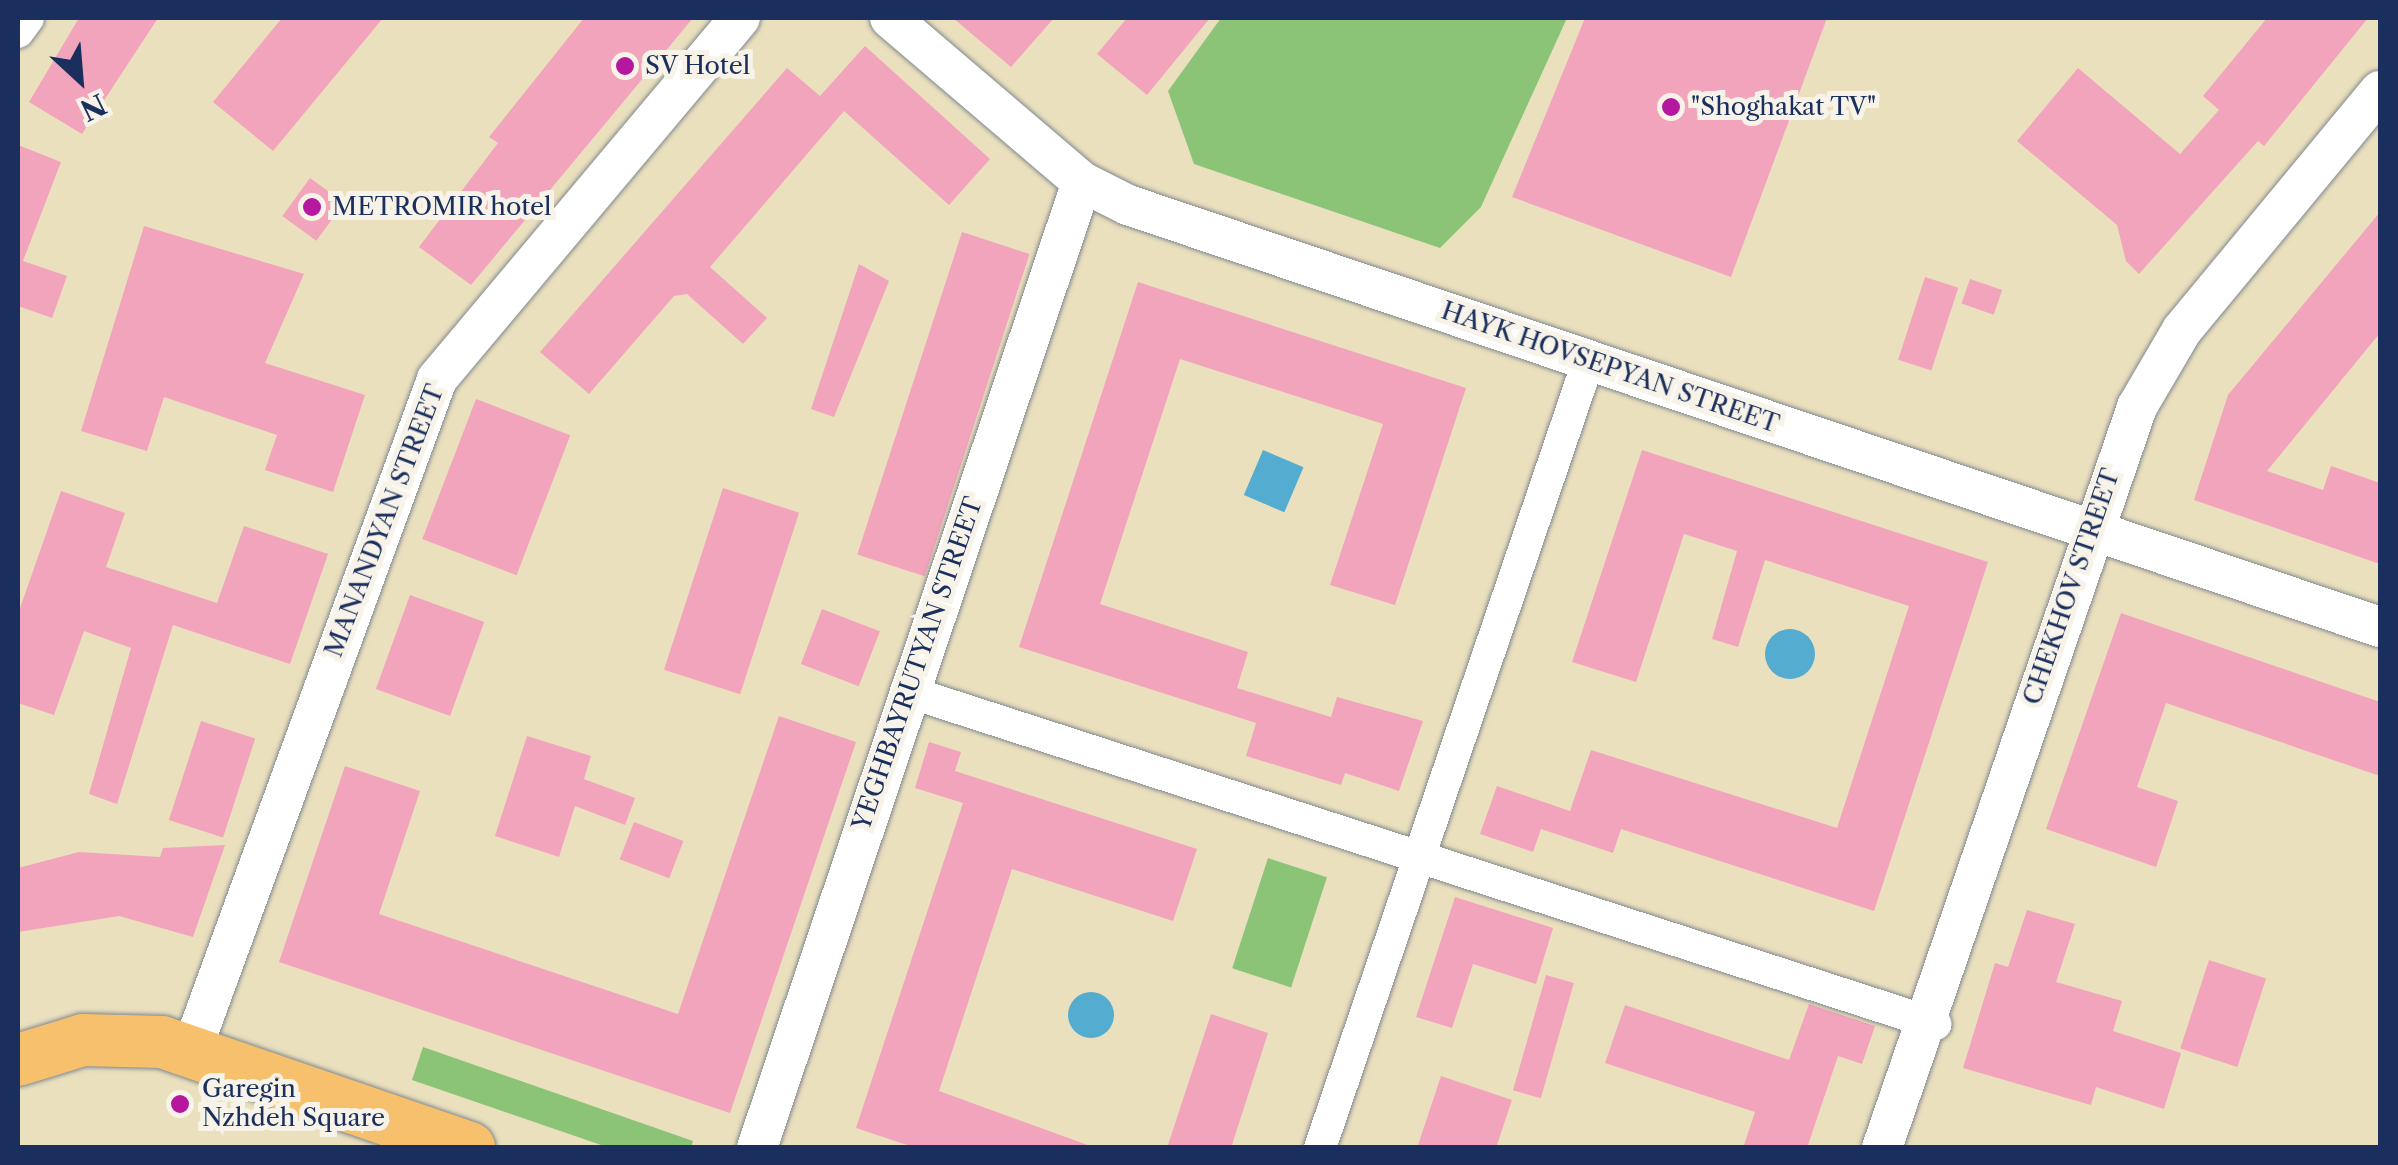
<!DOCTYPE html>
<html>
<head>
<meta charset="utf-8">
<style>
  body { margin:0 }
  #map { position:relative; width:2398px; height:1165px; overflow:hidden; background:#eae0be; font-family:"Libre Caslon Text",serif }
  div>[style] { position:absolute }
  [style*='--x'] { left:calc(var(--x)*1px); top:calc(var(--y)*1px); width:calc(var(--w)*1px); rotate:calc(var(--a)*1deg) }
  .green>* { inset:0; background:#8cc477; transform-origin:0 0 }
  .water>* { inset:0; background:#54acd1; transform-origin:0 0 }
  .round { border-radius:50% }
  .building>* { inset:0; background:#f2a4bc; transform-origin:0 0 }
  .roads { filter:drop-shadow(0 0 2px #82888e) drop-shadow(0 0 2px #82888e) }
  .minor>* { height:32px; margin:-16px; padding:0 16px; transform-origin:16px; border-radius:16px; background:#fff }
  .tertiary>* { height:40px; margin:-20px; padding:0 20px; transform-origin:20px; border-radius:20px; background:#fff }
  .primary>* { height:52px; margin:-26px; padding:0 26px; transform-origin:26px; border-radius:26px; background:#f7c06c }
  .dots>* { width:28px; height:28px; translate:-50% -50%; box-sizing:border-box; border:5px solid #f7f3e8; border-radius:50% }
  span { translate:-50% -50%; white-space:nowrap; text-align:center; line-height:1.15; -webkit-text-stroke:10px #f7f3e8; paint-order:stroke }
  .poi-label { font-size:25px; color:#1b2f5e }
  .left { translate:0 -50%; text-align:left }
  .street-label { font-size:25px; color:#1b2f5e }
  .frame { position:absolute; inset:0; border:20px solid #1b2f5e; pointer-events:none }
  .north { position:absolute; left:30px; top:30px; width:100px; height:100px; -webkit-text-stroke:8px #f7f3e8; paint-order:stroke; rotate:154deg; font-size:28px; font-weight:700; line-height:40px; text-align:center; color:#1b2f5e }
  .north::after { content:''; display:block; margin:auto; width:35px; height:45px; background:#1b2f5e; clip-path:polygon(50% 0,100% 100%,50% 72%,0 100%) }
</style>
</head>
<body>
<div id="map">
  <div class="green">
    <div style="clip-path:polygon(1221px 18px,1567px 18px,1481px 207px,1440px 248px,1194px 164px,1168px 91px)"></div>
    <div style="left:1268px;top:858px;width:62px;height:116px;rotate:18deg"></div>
    <div style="clip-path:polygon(423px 1047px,693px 1141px,691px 1147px,607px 1147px,412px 1080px)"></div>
  </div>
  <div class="water">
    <div style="left:1263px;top:450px;width:44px;height:49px;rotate:23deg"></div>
    <div class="round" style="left:1765px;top:629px;width:50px;height:50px"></div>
    <div class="round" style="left:1068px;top:992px;width:46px;height:46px"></div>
  </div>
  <div class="building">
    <div style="clip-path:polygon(79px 18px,158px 18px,82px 134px,29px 102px)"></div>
    <div style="clip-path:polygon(282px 18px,383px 18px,273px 151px,213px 102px)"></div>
    <div style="clip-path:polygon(584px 18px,693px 18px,471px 285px,419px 247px,498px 143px,489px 137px)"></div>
    <div style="clip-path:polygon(953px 18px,1054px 18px,1011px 67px)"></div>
    <div style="clip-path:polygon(1127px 18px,1210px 18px,1147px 95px,1097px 54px)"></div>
    <div style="clip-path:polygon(1585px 18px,1827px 18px,1731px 277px,1512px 197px)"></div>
    <div style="clip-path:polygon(2267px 18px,2368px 18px,2264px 146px,2258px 141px,2139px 274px,2126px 261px,2117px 225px,2017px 141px,2078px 68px,2180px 154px,2219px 110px,2203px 96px)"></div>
    <div style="clip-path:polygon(865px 46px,990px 159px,949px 205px,844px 111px,710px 267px,767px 318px,743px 344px,687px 294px,674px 296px,589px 394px,540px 352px,787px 68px,820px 96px)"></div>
    <div style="clip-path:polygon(18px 145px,61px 162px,23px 261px,67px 276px,52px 318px,18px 306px)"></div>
    <div style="left:310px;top:178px;width:42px;height:47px;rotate:36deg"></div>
    <div style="clip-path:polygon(2380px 212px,2380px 333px,2267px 471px,2323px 490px,2331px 466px,2380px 483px,2380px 564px,2194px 500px,2228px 395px)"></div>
    <div style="clip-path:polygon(144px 226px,304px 274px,265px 363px,365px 395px,333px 492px,265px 470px,277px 435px,164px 397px,147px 451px,81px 431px)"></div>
    <div style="left:962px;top:232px;width:71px;height:339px;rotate:18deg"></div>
    <div style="clip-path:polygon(859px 264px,889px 281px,834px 417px,811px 409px)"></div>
    <div style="left:1925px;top:277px;width:35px;height:87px;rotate:18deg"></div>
    <div style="left:1970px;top:279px;width:34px;height:26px;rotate:19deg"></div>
    <div style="clip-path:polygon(1138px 282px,1466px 388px,1395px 605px,1330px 585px,1383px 424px,1180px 359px,1100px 604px,1248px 652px,1237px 688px,1331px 717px,1337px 697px,1423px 721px,1399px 791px,1345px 773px,1341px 785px,1246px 756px,1256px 723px,1019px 647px)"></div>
    <div style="left:476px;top:399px;width:101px;height:150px;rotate:21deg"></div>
    <div style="clip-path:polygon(1642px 450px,1988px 562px,1874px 911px,1621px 829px,1613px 853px,1541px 829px,1533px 852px,1480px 834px,1497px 786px,1570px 811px,1591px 750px,1837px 828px,1909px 606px,1765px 560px,1738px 647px,1712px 639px,1737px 551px,1684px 534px,1636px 682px,1572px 662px)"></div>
    <div style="left:723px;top:488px;width:80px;height:191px;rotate:18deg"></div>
    <div style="clip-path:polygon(61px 491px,125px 513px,106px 567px,217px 603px,244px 526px,328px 554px,290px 664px,173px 625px,117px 804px,89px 794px,131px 648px,84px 631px,54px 715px,18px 703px,18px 614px)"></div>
    <div style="left:410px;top:595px;width:79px;height:100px;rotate:20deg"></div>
    <div style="left:822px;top:609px;width:62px;height:59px;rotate:21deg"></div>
    <div style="clip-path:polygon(2121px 613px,2380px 702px,2380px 776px,2166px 703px,2137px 787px,2178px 801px,2156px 867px,2046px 829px)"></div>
    <div style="clip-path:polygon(779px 716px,856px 742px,730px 1113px,279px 962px,345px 766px,420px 791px,379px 914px,678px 1014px)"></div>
    <div style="left:201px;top:721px;width:57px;height:104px;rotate:18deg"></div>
    <div style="clip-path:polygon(527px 736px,591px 756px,584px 779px,635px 798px,625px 825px,575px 806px,559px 857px,495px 836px)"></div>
    <div style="clip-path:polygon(929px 742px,961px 752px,955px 771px,1197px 849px,1173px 921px,1012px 869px,939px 1091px,1096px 1148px,916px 1148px,856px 1128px,963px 803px,915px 788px)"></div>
    <div style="left:634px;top:822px;width:53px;height:40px;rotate:21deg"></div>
    <div style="clip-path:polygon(225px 845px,193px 937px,119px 916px,18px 932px,18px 868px,79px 852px,160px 857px,163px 848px)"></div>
    <div style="clip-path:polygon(1455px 897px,1553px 928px,1536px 984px,1473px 964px,1452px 1028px,1416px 1017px)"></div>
    <div style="clip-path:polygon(2027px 910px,2075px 924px,2056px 982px,2122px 1001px,2113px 1031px,2181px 1053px,2164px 1109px,2096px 1087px,2091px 1105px,1963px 1068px,1995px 963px,2008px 967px)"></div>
    <div style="left:2209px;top:960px;width:60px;height:93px;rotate:18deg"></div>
    <div style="left:1546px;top:975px;width:29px;height:120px;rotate:16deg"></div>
    <div style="clip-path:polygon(1809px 1004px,1875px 1026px,1862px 1064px,1838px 1056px,1807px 1148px,1743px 1148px,1755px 1112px,1605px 1063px,1625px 1005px,1789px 1060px)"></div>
    <div style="clip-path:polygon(1211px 1014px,1268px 1033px,1231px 1148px,1167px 1148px)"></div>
    <div style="clip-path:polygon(1441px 1076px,1512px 1100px,1496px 1148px,1417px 1148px)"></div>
  </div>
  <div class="roads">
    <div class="minor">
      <div style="--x:18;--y:32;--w:17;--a:-54"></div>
      <div style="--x:906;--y:691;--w:1082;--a:17.93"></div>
      <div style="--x:1320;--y:1148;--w:834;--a:-71.17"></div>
    </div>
    <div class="tertiary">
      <div style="--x:890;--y:18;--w:253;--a:40.5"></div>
      <div style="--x:1082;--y:182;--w:51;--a:26.6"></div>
      <div style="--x:1128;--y:205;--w:1321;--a:18.63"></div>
      <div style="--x:192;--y:1049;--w:713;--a:-69.91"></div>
      <div style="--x:437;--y:379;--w:471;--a:-50"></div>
      <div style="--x:757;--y:1148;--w:1019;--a:-71.41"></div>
      <div style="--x:1882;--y:1148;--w:784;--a:-71.01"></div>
      <div style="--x:2137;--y:407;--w:89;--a:-59.7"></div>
      <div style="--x:2182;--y:330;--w:310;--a:-50.4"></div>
    </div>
    <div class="primary">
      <div style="--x:18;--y:1060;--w:68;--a:-17.1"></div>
      <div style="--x:83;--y:1040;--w:79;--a:1.5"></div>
      <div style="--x:162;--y:1042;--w:325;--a:19"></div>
    </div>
  </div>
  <div class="dots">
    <div style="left:625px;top:66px;background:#b5179e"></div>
    <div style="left:1671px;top:107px;background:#b5179e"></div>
    <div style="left:312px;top:207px;background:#b5179e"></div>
    <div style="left:180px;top:1104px;background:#b5179e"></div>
  </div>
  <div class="poi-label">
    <span class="left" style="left:645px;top:66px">SV Hotel</span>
    <span class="left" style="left:1691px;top:107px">"Shoghakat TV"</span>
    <span class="left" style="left:332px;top:207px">METROMIR hotel</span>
    <span class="left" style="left:202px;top:1104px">Garegin<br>Nzhdeh Square</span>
  </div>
  <div class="street-label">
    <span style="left:1610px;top:368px;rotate:19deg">HAYK HOVSEPYAN STREET</span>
    <span style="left:385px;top:521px;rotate:-69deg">MANANDYAN STREET</span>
    <span style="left:2072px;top:587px;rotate:-71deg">CHEKHOV STREET</span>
    <span style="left:918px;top:664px;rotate:-71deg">YEGHBAYRUTYAN STREET</span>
  </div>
  <div class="frame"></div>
  <div class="north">N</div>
</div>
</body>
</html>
